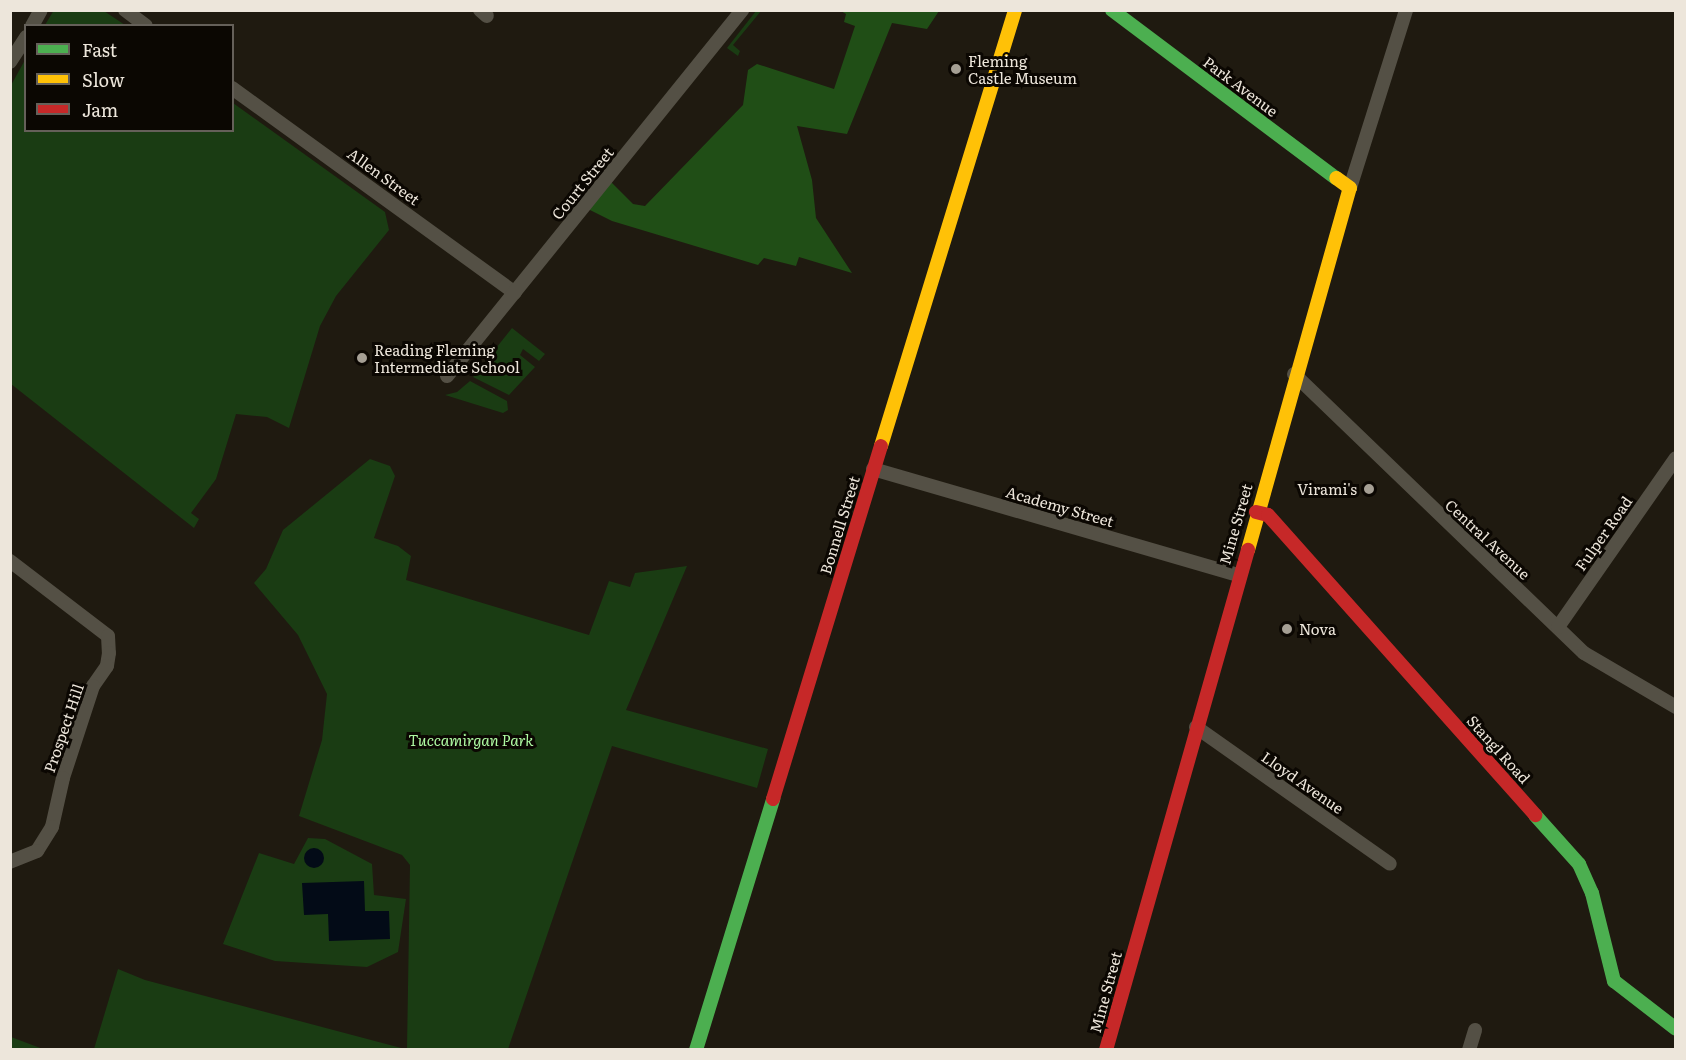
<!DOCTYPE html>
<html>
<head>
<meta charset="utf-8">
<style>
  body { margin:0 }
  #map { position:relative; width:1686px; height:1060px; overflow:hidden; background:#1f1a10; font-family:Literata,serif }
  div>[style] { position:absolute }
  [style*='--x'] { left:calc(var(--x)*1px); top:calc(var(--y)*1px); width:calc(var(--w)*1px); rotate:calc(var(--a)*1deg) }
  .green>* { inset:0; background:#1a3c13 }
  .forest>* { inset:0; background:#204e16 }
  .water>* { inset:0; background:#030b17 }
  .round { border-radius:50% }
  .street>* { height:14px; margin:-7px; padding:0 7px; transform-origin:7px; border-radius:7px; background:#545045 }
  .fast>* { height:14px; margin:-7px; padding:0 7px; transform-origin:7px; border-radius:7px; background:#4caf50 }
  .slow>* { height:14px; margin:-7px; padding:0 7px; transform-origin:7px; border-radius:7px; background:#ffc107 }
  .jam>* { height:14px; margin:-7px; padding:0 7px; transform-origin:7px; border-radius:7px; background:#c62828 }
  .dots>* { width:16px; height:16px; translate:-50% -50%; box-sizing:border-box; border:3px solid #0b0702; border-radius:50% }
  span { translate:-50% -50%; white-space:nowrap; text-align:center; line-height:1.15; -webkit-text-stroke:6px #0b0702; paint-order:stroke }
  .poi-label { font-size:15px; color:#ede6db }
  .left { translate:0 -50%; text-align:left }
  .right { translate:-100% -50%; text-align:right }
  .street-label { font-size:15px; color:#ede6db }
  .park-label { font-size:15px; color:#affba3; font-style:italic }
  .frame { position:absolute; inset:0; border:12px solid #ede6db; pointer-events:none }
  .legend { position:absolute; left:24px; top:24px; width:210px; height:108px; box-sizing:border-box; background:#0b0702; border:2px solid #656059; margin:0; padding:8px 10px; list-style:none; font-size:18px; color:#ede6db }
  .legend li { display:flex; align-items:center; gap:12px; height:30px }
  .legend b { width:30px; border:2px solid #656059 }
</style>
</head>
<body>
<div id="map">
  <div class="green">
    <div style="clip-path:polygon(54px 10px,104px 11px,125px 25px,45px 25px)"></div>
    <div style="clip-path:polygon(756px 11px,761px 11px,733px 45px,740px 51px,738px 56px,727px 48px)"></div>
    <div style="clip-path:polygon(25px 60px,26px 130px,232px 130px,233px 103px,385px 212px,389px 230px,336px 296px,320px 326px,289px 428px,267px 417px,236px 414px,216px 479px,191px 513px,199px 519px,194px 528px,11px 384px,10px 87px)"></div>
    <div style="clip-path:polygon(512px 328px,545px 354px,539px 361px,523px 349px,520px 355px,535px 367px,509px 395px,473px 377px)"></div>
    <div style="clip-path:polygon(470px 381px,507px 401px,508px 410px,503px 413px,445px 395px,457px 392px)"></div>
    <div style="clip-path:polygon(370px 459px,390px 466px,395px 476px,374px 538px,398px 546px,411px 556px,406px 580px,589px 635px,609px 581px,630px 587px,635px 573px,687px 566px,626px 710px,768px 749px,757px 788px,612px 746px,508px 1049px,407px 1049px,410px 865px,402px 855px,299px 816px,322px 740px,327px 694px,298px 635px,254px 583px,266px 569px,283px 530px)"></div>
    <div style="clip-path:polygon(308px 838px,325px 839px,372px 864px,374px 895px,406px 899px,398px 952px,367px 967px,275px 961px,223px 944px,259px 853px,294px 864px)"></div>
    <div style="clip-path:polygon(118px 969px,145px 980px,405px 1049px,94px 1049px)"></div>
    <div style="clip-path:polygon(11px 1037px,43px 1049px,11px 1049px)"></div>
  </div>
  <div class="forest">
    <div style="clip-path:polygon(841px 11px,939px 11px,927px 29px,892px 23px,847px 134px,797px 126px,812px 180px,816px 218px,852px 273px,799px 257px,796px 266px,764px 258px,758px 265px,612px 221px,586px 208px,607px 178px,633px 204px,645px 206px,743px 105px,748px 70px,757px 64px,834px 89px,855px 26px,844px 22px,846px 14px)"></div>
  </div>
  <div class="water">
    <div class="round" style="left:304px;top:848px;width:20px;height:20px"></div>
    <div style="clip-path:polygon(364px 881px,365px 911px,389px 911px,390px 939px,329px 941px,328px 914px,304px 915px,302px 883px)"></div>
  </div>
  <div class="street">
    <div style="--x:125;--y:10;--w:26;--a:37"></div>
    <div style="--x:480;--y:10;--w:9;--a:41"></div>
    <div style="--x:32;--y:26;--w:18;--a:-61"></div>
    <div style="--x:10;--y:62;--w:30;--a:-57"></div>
    <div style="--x:232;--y:88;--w:349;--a:35.9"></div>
    <div style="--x:1350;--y:188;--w:187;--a:-72.5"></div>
    <div style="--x:1294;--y:374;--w:402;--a:43.9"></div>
    <div style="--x:1584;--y:653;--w:107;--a:30.4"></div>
    <div style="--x:447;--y:376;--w:470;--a:-51.1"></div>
    <div style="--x:873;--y:469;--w:380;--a:16.2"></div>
    <div style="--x:10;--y:561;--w:123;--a:37.4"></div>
    <div style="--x:108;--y:636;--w:17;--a:87"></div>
    <div style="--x:109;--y:653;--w:13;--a:99"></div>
    <div style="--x:107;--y:666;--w:24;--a:125"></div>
    <div style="--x:93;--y:686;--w:97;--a:108.1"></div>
    <div style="--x:63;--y:778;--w:50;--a:102.7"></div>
    <div style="--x:52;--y:827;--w:28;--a:122"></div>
    <div style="--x:37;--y:851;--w:29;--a:158"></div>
    <div style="--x:1558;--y:627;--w:206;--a:-55.1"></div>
    <div style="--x:1196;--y:727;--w:237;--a:35.2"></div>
    <div style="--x:1469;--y:1050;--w:21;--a:-73"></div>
  </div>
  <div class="fast">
    <div style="--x:1112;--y:10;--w:280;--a:36.9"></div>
    <div style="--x:1535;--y:815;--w:66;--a:48.1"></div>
    <div style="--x:1579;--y:864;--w:32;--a:66"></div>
    <div style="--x:1592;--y:893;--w:91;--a:76"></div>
    <div style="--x:1614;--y:981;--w:78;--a:37.7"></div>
    <div style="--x:696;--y:1050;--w:263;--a:-72.9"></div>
  </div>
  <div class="slow">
    <div style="--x:881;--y:446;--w:456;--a:-72.9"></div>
    <div style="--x:1248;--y:550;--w:376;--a:-74.3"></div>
    <div style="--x:1350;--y:188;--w:17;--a:-144"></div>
  </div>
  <div class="jam">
    <div style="--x:1256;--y:512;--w:12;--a:14"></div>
    <div style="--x:1268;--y:515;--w:402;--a:48.3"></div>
    <div style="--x:773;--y:799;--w:369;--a:-73"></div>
    <div style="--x:1106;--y:1050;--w:520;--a:-74.15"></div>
  </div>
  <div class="dots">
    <div style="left:956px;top:69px;background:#a59f94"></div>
    <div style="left:362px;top:358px;background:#a59f94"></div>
    <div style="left:1369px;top:489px;background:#a59f94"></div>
    <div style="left:1287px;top:629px;background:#a59f94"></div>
  </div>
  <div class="poi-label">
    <span class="left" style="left:968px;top:69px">Fleming<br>Castle Museum</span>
    <span class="left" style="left:374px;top:358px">Reading Fleming<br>Intermediate School</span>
    <span class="right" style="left:1357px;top:489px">Virami's</span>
    <span class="left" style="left:1299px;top:629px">Nova</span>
  </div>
  <div class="street-label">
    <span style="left:1241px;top:86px;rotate:37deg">Park Avenue</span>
    <span style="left:384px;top:176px;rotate:36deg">Allen Street</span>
    <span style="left:582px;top:183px;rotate:-51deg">Court Street</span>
    <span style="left:1060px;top:506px;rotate:16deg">Academy Street</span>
    <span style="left:1235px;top:524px;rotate:-74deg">Mine Street</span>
    <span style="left:839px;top:525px;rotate:-73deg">Bonnell Street</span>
    <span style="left:1603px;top:533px;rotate:-55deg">Fulper Road</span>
    <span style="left:1488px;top:539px;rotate:43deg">Central Avenue</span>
    <span style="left:63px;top:728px;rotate:-71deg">Prospect Hill</span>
    <span style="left:1499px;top:749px;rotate:48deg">Stangl Road</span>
    <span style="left:1303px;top:782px;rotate:35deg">Lloyd Avenue</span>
    <span style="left:1105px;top:992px;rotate:-75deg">Mine Street</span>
  </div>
  <div class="park-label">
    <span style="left:471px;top:740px">Tuccamirgan Park</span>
  </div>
  <div class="frame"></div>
  <ul class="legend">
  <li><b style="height:8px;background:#4caf50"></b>Fast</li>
  <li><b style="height:8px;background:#ffc107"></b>Slow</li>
  <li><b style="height:8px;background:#c62828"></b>Jam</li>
  </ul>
</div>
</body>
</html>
